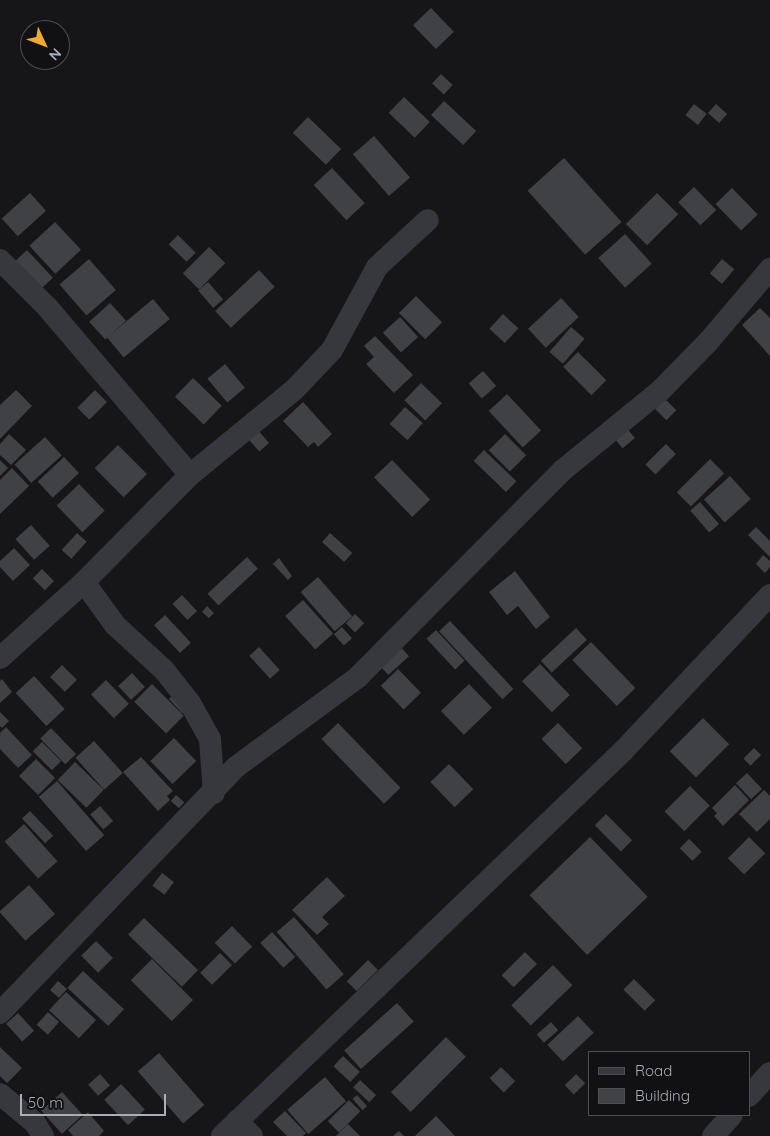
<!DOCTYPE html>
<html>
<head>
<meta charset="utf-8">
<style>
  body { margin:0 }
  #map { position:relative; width:770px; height:1136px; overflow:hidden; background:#161618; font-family:Quicksand,sans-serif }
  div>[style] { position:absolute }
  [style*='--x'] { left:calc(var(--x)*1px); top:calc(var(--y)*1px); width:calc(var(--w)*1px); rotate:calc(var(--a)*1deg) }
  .building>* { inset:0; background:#404145; transform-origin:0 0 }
  .minor>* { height:22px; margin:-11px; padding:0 11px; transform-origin:11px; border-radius:11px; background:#37383d }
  span { translate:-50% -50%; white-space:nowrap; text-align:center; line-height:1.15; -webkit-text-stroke:5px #111113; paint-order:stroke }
  .legend { position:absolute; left:588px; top:1051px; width:162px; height:65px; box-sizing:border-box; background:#111113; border:1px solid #4d4f55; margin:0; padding:6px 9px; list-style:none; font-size:15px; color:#a8adb7 }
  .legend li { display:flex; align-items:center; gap:10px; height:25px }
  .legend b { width:25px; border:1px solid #4d4f55 }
  .north { position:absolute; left:20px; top:20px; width:50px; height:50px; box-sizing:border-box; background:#111113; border:1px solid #4d4f55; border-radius:50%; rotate:133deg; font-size:14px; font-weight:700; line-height:20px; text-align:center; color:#a8adb7 }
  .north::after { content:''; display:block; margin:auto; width:18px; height:22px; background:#edaa38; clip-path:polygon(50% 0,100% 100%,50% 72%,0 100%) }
  .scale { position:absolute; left:20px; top:1094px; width:146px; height:22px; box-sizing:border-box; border:2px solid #a8adb7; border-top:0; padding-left:6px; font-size:15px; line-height:18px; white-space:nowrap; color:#a8adb7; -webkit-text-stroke:4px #111113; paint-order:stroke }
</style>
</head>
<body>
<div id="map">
  <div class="building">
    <div style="left:431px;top:8px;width:33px;height:25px;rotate:46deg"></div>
    <div style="left:441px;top:74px;width:16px;height:13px;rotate:43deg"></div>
    <div style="left:404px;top:97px;width:36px;height:22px;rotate:44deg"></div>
    <div style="left:444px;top:101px;width:44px;height:19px;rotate:43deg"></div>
    <div style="left:694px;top:104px;width:16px;height:14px;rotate:38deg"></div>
    <div style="left:716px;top:104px;width:15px;height:12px;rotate:42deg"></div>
    <div style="left:308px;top:117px;width:46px;height:22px;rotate:44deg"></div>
    <div style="left:374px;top:136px;width:55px;height:28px;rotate:49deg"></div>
    <div style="left:564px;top:158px;width:86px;height:49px;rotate:48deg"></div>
    <div style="left:332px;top:168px;width:48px;height:25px;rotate:47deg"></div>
    <div style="left:694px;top:187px;width:32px;height:22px;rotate:46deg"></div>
    <div style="left:732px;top:188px;width:37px;height:23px;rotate:46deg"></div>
    <div style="left:30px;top:193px;width:24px;height:38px;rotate:48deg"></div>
    <div style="left:657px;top:193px;width:30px;height:44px;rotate:45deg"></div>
    <div style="left:55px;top:222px;width:38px;height:35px;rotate:47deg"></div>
    <div style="left:625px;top:234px;width:40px;height:36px;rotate:48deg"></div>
    <div style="left:178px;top:235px;width:25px;height:13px;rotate:45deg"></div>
    <div style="left:209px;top:247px;width:23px;height:37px;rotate:45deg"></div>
    <div style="left:27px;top:250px;width:38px;height:16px;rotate:47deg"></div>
    <div style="left:89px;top:259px;width:41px;height:39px;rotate:49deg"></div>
    <div style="left:722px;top:259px;width:16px;height:19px;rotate:40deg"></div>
    <div style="left:259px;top:270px;width:23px;height:60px;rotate:47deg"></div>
    <div style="left:208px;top:282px;width:23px;height:13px;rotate:49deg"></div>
    <div style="left:416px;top:296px;width:37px;height:24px;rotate:45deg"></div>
    <div style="left:561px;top:298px;width:26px;height:45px;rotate:47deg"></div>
    <div style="left:153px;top:299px;width:26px;height:60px;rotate:50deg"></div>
    <div style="left:110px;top:303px;width:24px;height:28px;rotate:48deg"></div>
    <div style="clip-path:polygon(760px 308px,770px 318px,770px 356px,742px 325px)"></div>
    <div style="left:503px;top:314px;width:21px;height:20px;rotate:43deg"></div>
    <div style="left:400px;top:317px;width:27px;height:23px;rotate:48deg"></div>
    <div style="left:571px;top:327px;width:18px;height:33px;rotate:41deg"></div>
    <div style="clip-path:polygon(375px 336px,413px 375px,394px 393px,366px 364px,374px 357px,364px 346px)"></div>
    <div style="left:578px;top:352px;width:40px;height:21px;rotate:45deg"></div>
    <div style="left:225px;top:364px;width:31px;height:23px;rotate:50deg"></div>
    <div style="left:483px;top:371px;width:20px;height:19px;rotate:49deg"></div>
    <div style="left:193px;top:378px;width:40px;height:26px;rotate:44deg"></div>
    <div style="left:421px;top:383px;width:29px;height:24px;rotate:44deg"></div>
    <div style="clip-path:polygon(16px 390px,32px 406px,0 439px,0 405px)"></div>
    <div style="left:95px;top:390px;width:17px;height:25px;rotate:45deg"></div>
    <div style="left:507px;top:394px;width:50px;height:25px;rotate:47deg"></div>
    <div style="left:665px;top:399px;width:16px;height:14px;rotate:45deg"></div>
    <div style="clip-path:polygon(303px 402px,332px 434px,318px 447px,314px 442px,308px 447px,283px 421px)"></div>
    <div style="left:405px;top:407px;width:24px;height:23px;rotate:42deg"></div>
    <div style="left:624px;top:425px;width:17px;height:16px;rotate:50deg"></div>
    <div style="left:256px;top:428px;width:20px;height:13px;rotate:49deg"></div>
    <div style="clip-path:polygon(9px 434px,26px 450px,11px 465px,0 455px,0 444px)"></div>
    <div style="left:505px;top:434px;width:30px;height:23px;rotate:45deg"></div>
    <div style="left:45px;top:437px;width:25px;height:41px;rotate:48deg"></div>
    <div style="left:666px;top:444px;width:14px;height:29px;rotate:45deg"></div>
    <div style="left:118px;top:445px;width:41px;height:33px;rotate:45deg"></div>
    <div style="left:484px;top:450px;width:45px;height:15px;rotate:44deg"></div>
    <div style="left:64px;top:457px;width:22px;height:36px;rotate:47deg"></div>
    <div style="left:710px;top:459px;width:20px;height:47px;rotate:45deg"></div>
    <div style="clip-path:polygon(0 460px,8px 468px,0 476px)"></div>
    <div style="left:392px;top:460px;width:55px;height:25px;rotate:46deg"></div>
    <div style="clip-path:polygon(12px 468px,29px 486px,0 514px,0 480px)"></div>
    <div style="left:730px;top:476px;width:31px;height:35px;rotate:48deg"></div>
    <div style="left:79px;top:484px;width:37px;height:31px;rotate:46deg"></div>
    <div style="left:700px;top:502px;width:29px;height:13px;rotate:49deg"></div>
    <div style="left:31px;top:525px;width:28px;height:21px;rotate:48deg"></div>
    <div style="clip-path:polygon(756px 527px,770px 541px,770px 557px,748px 535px)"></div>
    <div style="left:77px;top:533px;width:13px;height:23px;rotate:42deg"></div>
    <div style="left:330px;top:533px;width:30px;height:12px;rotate:42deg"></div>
    <div style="clip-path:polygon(14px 548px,30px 565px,13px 581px,0 567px,0 561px)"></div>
    <div style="clip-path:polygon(763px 555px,770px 561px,770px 567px,765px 573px,756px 564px)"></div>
    <div style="left:247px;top:557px;width:16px;height:54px;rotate:47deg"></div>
    <div style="clip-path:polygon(279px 558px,292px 576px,288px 580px,273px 564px)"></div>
    <div style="left:42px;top:569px;width:17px;height:13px;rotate:45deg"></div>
    <div style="clip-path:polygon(515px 571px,550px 617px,536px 629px,518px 606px,507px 615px,489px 592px)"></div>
    <div style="left:318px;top:577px;width:52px;height:23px;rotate:49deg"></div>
    <div style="left:182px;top:595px;width:22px;height:13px;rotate:47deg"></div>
    <div style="left:303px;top:600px;width:45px;height:24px;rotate:48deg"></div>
    <div style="clip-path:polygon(207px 606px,214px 613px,209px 618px,202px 612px)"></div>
    <div style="left:355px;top:614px;width:13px;height:13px;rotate:45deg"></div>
    <div style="left:165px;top:615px;width:38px;height:15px;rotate:47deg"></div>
    <div style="left:450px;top:621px;width:93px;height:15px;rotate:47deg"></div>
    <div style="left:342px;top:627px;width:15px;height:11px;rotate:48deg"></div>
    <div style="left:576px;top:628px;width:16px;height:48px;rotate:47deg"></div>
    <div style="left:436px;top:630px;width:42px;height:13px;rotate:47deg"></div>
    <div style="left:591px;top:642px;width:64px;height:26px;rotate:46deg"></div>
    <div style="left:399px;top:645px;width:15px;height:28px;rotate:48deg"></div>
    <div style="left:259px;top:647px;width:31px;height:13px;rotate:48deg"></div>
    <div style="left:540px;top:664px;width:43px;height:25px;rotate:46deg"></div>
    <div style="left:62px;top:665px;width:21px;height:17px;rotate:45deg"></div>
    <div style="left:398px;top:669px;width:33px;height:24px;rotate:46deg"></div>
    <div style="left:132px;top:673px;width:19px;height:19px;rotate:47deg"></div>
    <div style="left:34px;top:676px;width:45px;height:25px;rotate:47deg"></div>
    <div style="clip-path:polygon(2px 679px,12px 692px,0 703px,0 681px)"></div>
    <div style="left:106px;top:680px;width:33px;height:21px;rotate:46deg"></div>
    <div style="left:152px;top:684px;width:45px;height:25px;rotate:45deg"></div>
    <div style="left:469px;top:684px;width:33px;height:39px;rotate:46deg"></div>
    <div style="clip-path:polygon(173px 695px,186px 710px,182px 713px,169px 699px)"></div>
    <div style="clip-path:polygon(0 712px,9px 721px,2px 728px,0 726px)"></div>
    <div style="left:703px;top:718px;width:37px;height:47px;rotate:45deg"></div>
    <div style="left:338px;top:723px;width:90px;height:23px;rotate:46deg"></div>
    <div style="left:558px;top:723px;width:35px;height:23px;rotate:46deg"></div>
    <div style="clip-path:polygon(6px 727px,32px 755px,18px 768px,0 749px,0 733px)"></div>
    <div style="left:51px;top:728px;width:36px;height:15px;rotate:46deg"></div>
    <div style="left:174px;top:738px;width:32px;height:33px;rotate:46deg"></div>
    <div style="left:94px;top:741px;width:43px;height:25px;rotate:48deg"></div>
    <div style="left:42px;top:742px;width:27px;height:13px;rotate:45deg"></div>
    <div style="left:754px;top:748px;width:10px;height:15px;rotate:45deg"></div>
    <div style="clip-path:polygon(141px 757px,173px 791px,167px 796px,170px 800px,158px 811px,123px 772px)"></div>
    <div style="left:36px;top:759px;width:27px;height:24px;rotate:45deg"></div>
    <div style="left:75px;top:762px;width:40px;height:25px;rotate:44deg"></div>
    <div style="left:449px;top:764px;width:35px;height:26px;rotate:46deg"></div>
    <div style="left:747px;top:773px;width:22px;height:15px;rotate:47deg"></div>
    <div style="left:57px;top:781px;width:72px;height:24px;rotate:49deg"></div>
    <div style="clip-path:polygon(735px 785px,749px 800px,723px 826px,714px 816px,717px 813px,712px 808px)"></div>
    <div style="left:690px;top:786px;width:28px;height:36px;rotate:45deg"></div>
    <div style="clip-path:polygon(764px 790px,770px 796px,770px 819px,757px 832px,739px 814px)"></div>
    <div style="left:176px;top:795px;width:11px;height:8px;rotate:41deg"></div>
    <div style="left:100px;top:806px;width:20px;height:13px;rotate:49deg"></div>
    <div style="left:30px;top:811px;width:34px;height:11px;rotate:47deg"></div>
    <div style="left:606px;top:814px;width:37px;height:16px;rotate:45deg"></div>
    <div style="left:24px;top:824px;width:50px;height:26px;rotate:48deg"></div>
    <div style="left:590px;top:837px;width:83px;height:84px;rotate:46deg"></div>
    <div style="left:749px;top:837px;width:23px;height:30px;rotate:45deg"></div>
    <div style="left:689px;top:839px;width:18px;height:13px;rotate:45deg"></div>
    <div style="left:162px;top:873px;width:15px;height:16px;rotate:37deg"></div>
    <div style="clip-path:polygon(327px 877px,345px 896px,322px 917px,329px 924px,317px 935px,292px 910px)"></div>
    <div style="left:29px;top:885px;width:39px;height:40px;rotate:48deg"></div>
    <div style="left:294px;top:917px;width:76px;height:23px;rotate:49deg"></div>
    <div style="left:144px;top:918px;width:75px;height:23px;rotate:44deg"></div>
    <div style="left:232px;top:926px;width:29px;height:24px;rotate:46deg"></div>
    <div style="left:272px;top:932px;width:34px;height:16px;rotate:47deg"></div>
    <div style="left:96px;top:941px;width:24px;height:21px;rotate:45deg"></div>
    <div style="left:525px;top:952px;width:17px;height:33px;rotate:45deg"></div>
    <div style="left:220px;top:953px;width:17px;height:28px;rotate:45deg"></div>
    <div style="left:152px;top:959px;width:58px;height:30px;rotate:45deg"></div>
    <div style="left:368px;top:960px;width:14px;height:30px;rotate:45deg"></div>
    <div style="left:553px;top:965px;width:28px;height:58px;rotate:46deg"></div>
    <div style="left:83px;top:971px;width:56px;height:23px;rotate:43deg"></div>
    <div style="left:634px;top:979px;width:30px;height:15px;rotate:45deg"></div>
    <div style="left:58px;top:981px;width:12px;height:12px;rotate:42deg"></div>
    <div style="left:66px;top:992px;width:41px;height:25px;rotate:43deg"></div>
    <div style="left:397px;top:1003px;width:25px;height:71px;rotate:48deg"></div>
    <div style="left:48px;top:1012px;width:15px;height:17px;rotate:42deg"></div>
    <div style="left:18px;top:1013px;width:24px;height:16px;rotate:48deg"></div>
    <div style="left:578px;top:1016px;width:23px;height:42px;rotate:47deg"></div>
    <div style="left:551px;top:1022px;width:11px;height:19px;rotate:49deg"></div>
    <div style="left:446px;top:1037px;width:28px;height:78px;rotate:45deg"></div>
    <div style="clip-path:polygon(0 1047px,22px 1068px,7px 1083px,0 1076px)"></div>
    <div style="left:159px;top:1053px;width:69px;height:28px;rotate:49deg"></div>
    <div style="left:343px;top:1056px;width:23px;height:14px;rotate:43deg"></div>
    <div style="left:501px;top:1067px;width:20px;height:16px;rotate:45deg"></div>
    <div style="left:100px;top:1074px;width:15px;height:16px;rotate:48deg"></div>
    <div style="left:576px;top:1074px;width:13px;height:16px;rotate:45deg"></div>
    <div style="left:325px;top:1077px;width:32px;height:50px;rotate:49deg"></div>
    <div style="left:360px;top:1080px;width:22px;height:10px;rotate:43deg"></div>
    <div style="left:121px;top:1084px;width:35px;height:23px;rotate:47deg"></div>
    <div style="left:62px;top:1092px;width:31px;height:28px;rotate:48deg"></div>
    <div style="left:357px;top:1095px;width:15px;height:6px;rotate:48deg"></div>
    <div style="left:349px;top:1100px;width:16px;height:30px;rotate:45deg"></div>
    <div style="clip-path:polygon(285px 1111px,306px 1133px,303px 1136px,287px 1136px,273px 1122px)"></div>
    <div style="clip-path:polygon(88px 1112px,104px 1131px,99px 1136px,73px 1136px,68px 1130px)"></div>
    <div style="clip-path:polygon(436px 1116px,455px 1136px,415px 1136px)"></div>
    <div style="clip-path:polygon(348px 1124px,360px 1136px,336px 1136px)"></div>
    <div style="clip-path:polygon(399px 1131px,404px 1136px,393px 1136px)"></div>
  </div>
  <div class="minor">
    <div style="--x:0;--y:260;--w:68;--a:45"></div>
    <div style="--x:48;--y:308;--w:219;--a:49.6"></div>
    <div style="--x:84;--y:582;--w:53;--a:54.2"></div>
    <div style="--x:115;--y:625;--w:67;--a:42.6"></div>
    <div style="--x:164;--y:670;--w:42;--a:51.8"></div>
    <div style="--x:190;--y:703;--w:41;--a:60.9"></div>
    <div style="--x:210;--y:739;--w:54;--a:85.8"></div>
    <div style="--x:0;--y:658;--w:113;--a:-42.1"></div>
    <div style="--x:84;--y:582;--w:151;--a:-45.3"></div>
    <div style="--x:190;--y:475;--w:134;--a:-39.3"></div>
    <div style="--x:294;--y:390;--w:55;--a:-46.5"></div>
    <div style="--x:332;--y:350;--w:94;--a:-61.5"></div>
    <div style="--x:377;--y:267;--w:69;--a:-42.7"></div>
    <div style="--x:0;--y:1013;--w:341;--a:-46.2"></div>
    <div style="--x:236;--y:767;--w:152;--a:-36.4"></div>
    <div style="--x:358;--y:677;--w:291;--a:-45.3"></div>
    <div style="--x:563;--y:470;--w:125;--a:-39.2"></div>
    <div style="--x:660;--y:391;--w:69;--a:-45.6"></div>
    <div style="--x:708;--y:342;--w:96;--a:-49.7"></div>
    <div style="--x:0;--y:1094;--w:45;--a:39.6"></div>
    <div style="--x:35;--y:1123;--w:15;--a:58"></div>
    <div style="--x:749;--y:1096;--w:31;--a:-48"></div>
    <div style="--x:237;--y:1121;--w:21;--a:45"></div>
    <div style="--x:222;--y:1136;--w:556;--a:-43.83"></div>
    <div style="--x:623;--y:751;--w:214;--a:-46.7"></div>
    <div style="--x:713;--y:1136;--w:28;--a:-48"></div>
  </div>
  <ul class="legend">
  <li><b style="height:6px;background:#37383d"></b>Road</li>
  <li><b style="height:14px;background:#404145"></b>Building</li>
  </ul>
  <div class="north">N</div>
  <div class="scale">50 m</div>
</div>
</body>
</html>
